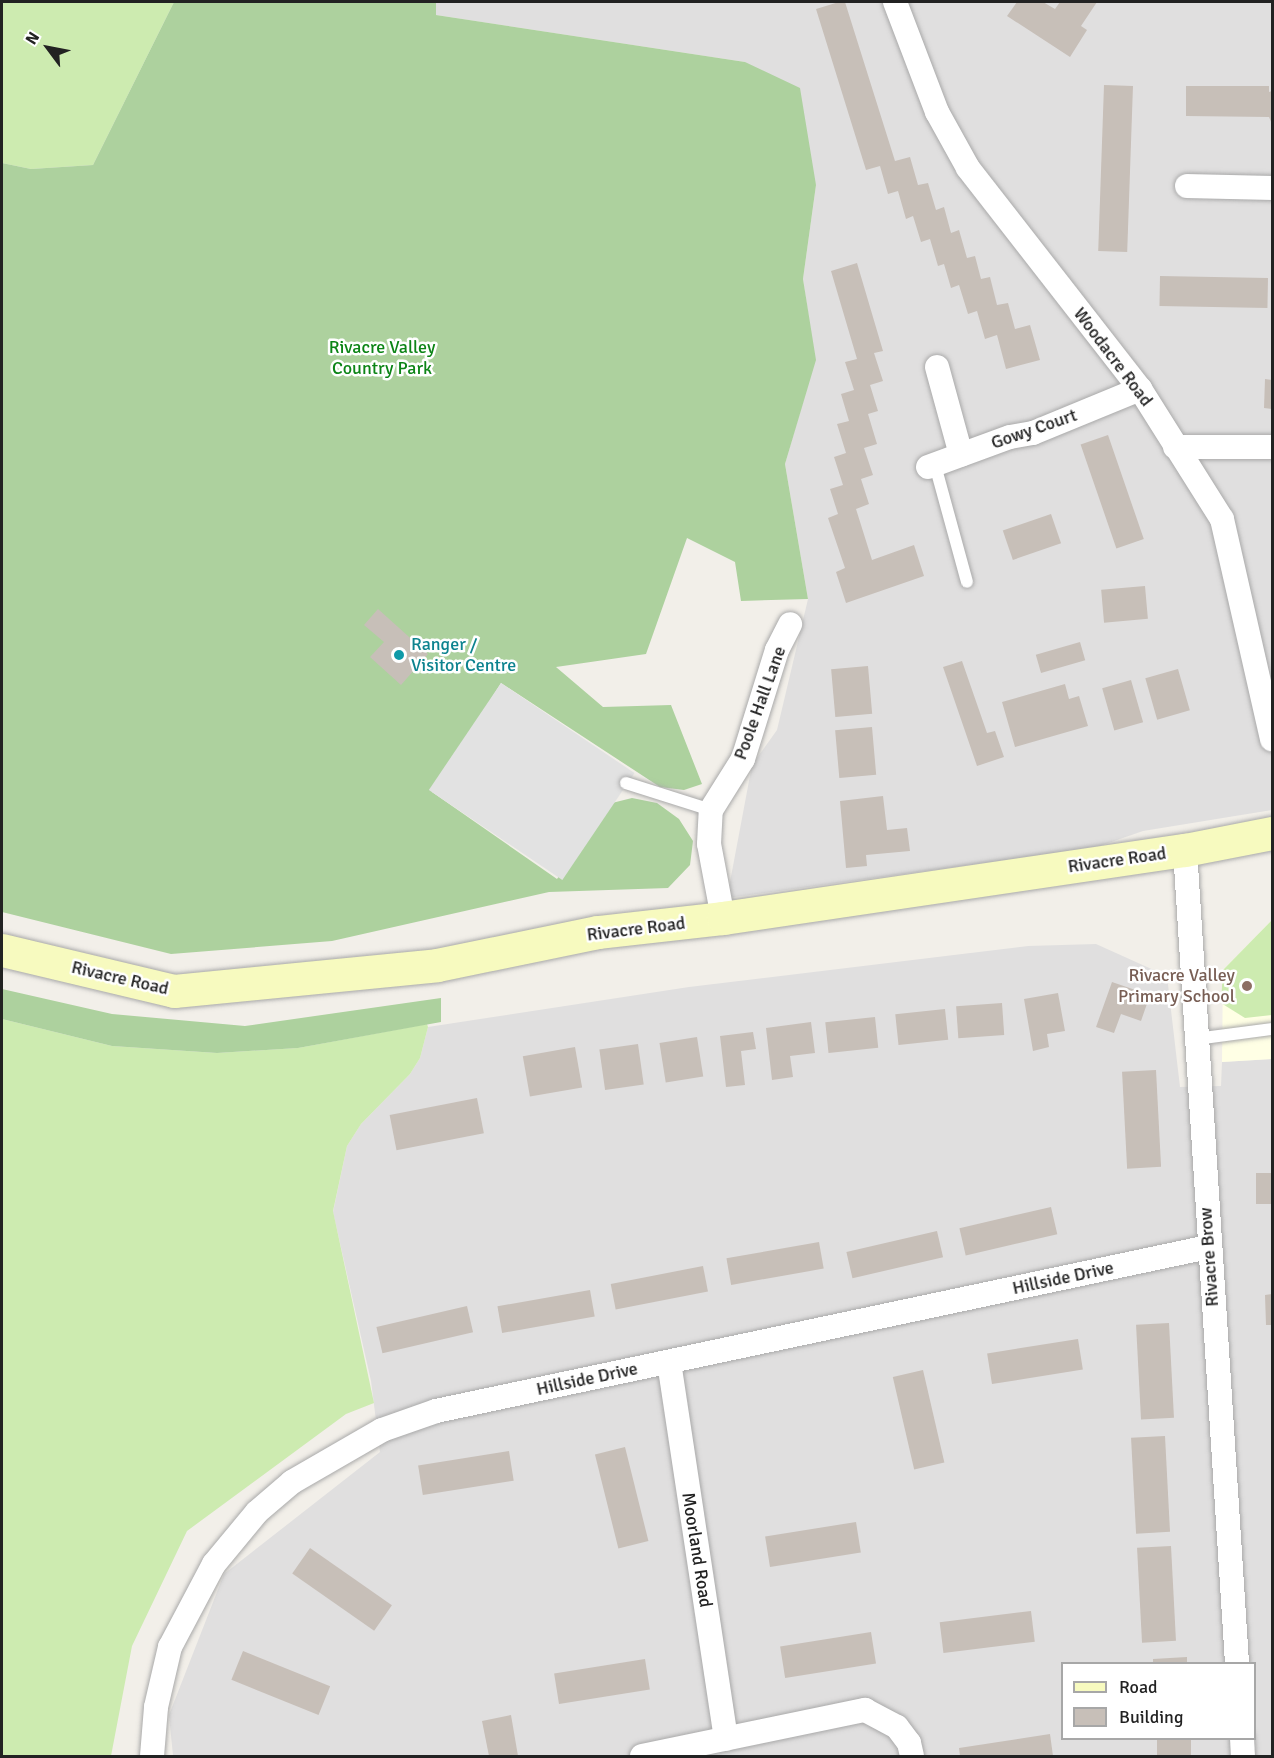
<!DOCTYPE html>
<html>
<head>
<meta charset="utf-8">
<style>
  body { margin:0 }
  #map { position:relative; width:1274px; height:1758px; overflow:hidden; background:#f2efe9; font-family:Signika,sans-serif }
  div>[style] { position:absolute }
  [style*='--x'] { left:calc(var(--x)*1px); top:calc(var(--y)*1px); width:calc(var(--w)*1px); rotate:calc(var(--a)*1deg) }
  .residential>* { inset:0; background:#e0dfdf }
  .education>* { inset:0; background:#ffffe5 }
  .grass>* { inset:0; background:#cdebb0 }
  .forest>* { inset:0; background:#add19e }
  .parking>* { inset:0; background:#e2e2e2; transform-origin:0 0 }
  .building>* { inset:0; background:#c7bfb8; transform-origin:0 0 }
  .roads { filter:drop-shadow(0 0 2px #a9a9a9) drop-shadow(0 0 2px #a9a9a9) }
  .lane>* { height:12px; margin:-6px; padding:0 6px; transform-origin:6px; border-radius:6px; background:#fff }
  .street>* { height:24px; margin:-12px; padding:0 12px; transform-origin:12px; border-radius:12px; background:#fff }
  .secondary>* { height:33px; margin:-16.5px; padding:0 16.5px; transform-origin:16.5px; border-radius:16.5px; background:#f7fabf }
  .dots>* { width:16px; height:16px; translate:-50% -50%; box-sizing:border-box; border:3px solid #fff; border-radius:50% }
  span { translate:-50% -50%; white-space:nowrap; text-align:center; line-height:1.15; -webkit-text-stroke:5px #fff; paint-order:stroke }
  .park-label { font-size:18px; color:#0c8416 }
  .street-label { font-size:18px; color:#222 }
  .culture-label { font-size:18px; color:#0d838f }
  .left { translate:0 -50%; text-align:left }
  .education-label { font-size:18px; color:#785e54 }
  .right { translate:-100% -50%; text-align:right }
  .frame { position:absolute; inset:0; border:3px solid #222; pointer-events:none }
  .legend { position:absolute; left:1061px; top:1662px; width:195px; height:78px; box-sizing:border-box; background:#fff; border:2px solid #a7a7a7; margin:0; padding:8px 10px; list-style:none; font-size:18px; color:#222 }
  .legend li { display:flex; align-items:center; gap:12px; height:30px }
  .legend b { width:30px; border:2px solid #a7a7a7 }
  .north { position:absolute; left:18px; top:18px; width:60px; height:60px; -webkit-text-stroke:4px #fff; paint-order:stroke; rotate:302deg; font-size:16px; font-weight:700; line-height:24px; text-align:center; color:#222 }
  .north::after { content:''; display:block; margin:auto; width:21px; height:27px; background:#222; clip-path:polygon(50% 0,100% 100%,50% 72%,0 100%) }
</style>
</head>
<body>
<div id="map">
  <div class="residential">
    <div style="clip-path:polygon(436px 2px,1272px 2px,1272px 810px,1143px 831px,1094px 848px,727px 898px,752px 765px,777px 730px,808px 599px,785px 464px,815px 360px,803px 279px,816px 185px,745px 62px,436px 15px)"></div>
    <div style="clip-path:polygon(evenodd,1096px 944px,1167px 976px,1180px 1087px,1221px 1086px,1222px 1062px,1272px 1059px,1272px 1756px,173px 1756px,169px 1715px,224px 1574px,380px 1452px,371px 1381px,333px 1212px,347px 1146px,361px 1124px,410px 1074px,420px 1058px,428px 1027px,689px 987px,1028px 946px,1096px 944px,1062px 1664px,1254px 1664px,1254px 1738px,1062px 1738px,1062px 1664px)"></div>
  </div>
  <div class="education">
    <div style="clip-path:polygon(1272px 920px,1272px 1059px,1222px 1062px,1223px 970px)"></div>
  </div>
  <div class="grass">
    <div style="clip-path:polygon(2px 2px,174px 2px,93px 165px,31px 169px,2px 163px)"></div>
    <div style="clip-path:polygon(1272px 920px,1272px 1015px,1245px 1018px,1221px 1003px,1223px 970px)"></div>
    <div style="clip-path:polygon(2px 1019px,112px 1046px,217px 1053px,298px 1048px,427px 1024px,428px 1027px,420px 1058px,410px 1074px,361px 1124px,347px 1146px,333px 1211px,374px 1403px,346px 1414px,187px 1531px,132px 1646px,111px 1756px,2px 1756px)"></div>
  </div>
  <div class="forest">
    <div style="clip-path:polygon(174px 2px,436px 2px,436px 15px,745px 62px,800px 88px,816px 185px,803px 279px,816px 360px,785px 464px,808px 599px,741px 601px,735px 562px,687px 538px,646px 654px,556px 667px,603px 707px,671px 705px,702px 784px,684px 790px,660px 787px,501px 683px,432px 792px,557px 879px,612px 803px,632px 798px,657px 803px,679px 819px,693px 841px,690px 865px,668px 888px,549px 892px,332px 941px,171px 954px,2px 912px,2px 163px,31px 169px,93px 165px)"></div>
    <div style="clip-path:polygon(2px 989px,112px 1014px,245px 1026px,441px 998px,441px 1022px,298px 1048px,217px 1053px,112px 1046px,2px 1019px)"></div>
  </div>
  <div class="parking">
    <div style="left:501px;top:683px;width:161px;height:129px;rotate:34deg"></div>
  </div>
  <div class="building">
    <div style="clip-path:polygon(839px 2px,845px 2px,895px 161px,910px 157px,918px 185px,928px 183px,936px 210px,944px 207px,951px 233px,959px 230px,967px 258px,975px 256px,981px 279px,990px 277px,997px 305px,1008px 303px,1015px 329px,1030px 325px,1040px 360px,1006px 369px,997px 335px,985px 339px,977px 311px,968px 314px,959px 285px,951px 288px,944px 264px,938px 266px,930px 239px,921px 242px,913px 216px,906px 219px,898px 191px,888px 194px,880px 166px,866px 170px,816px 9px)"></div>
    <div style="clip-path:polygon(1017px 2px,1043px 2px,1055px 9px,1060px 2px,1097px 2px,1081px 26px,1087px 30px,1070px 57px,1007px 16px)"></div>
    <div style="left:1104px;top:85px;width:29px;height:166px;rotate:2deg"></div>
    <div style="clip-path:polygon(1186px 86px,1269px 86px,1269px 92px,1272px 91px,1272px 124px,1269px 117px,1186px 116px)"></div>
    <div style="clip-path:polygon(857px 263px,883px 351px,874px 353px,883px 381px,870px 385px,878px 411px,868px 414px,877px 444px,864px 448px,873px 475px,861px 479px,869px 504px,856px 509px,872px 560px,914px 545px,924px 576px,846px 603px,836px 572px,845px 568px,828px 518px,838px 514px,830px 489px,843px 485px,834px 457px,846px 453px,837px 424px,849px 421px,841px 394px,854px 390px,845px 362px,857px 359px,831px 271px)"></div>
    <div style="left:1160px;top:276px;width:108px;height:30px;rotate:1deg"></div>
    <div style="clip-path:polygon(1265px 379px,1272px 380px,1272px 409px,1264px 408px)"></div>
    <div style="left:1108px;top:435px;width:110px;height:29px;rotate:71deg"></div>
    <div style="left:1051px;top:514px;width:31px;height:51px;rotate:71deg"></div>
    <div style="left:1145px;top:586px;width:33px;height:44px;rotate:85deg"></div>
    <div style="clip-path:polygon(378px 609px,428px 654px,401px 685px,370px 657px,384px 642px,364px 625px)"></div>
    <div style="left:1080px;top:642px;width:19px;height:46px;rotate:74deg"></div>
    <div style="clip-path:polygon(962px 661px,987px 733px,995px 731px,1004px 757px,977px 766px,943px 667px)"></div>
    <div style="left:868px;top:666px;width:48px;height:37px;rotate:85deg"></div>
    <div style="left:1178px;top:669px;width:43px;height:34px;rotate:74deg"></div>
    <div style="left:1131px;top:680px;width:44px;height:30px;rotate:74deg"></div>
    <div style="clip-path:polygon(1065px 684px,1069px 699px,1079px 696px,1088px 726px,1015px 747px,1002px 702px)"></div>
    <div style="left:872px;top:727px;width:48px;height:37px;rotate:85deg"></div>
    <div style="clip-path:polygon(883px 796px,887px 830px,907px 828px,910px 851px,866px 855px,867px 866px,846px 868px,840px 801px)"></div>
    <div style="clip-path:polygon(1112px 982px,1150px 995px,1141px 1021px,1121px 1014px,1114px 1033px,1096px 1027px)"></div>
    <div style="clip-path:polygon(1058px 993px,1065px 1031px,1047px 1034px,1049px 1047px,1033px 1051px,1024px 999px)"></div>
    <div style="left:1002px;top:1003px;width:32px;height:46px;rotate:86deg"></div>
    <div style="left:945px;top:1009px;width:31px;height:50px;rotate:84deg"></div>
    <div style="left:875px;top:1017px;width:31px;height:50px;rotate:84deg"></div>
    <div style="clip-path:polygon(811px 1022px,815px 1053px,790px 1056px,793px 1077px,772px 1080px,766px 1028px)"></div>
    <div style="clip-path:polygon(753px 1032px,756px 1049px,741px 1051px,745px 1085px,726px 1087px,720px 1036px)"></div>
    <div style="left:697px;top:1037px;width:40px;height:38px;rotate:81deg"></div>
    <div style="left:638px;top:1044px;width:41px;height:39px;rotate:82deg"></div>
    <div style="left:575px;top:1047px;width:41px;height:53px;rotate:80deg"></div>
    <div style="left:1156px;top:1070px;width:97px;height:34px;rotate:87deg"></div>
    <div style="left:477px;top:1098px;width:36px;height:89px;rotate:79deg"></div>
    <div style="left:1272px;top:1173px;width:31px;height:16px;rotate:90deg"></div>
    <div style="left:1051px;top:1207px;width:28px;height:94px;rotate:77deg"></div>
    <div style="left:937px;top:1231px;width:27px;height:93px;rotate:77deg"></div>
    <div style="left:819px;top:1242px;width:27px;height:94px;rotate:80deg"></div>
    <div style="left:703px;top:1266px;width:26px;height:94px;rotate:79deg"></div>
    <div style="left:590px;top:1290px;width:27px;height:94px;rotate:80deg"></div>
    <div style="clip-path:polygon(1272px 1294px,1272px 1325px,1266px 1325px,1265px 1295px)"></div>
    <div style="left:467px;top:1306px;width:27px;height:93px;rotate:77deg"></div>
    <div style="left:1169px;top:1323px;width:95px;height:33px;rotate:87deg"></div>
    <div style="left:1078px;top:1339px;width:31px;height:92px;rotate:81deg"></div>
    <div style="left:923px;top:1370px;width:95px;height:31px;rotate:77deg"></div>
    <div style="left:1165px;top:1436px;width:96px;height:34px;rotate:87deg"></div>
    <div style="left:625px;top:1447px;width:97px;height:31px;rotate:76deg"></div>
    <div style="left:509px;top:1451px;width:30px;height:92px;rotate:81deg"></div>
    <div style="left:856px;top:1522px;width:31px;height:92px;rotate:81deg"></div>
    <div style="left:1171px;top:1546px;width:95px;height:34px;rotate:87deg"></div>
    <div style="left:310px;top:1548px;width:100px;height:31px;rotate:35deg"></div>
    <div style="left:1031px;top:1611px;width:31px;height:92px;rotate:83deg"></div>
    <div style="left:871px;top:1632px;width:32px;height:92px;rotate:81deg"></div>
    <div style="left:243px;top:1651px;width:94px;height:31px;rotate:22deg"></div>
    <div style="clip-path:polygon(1187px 1657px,1187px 1664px,1153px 1664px,1153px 1659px)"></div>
    <div style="left:645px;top:1659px;width:31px;height:92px;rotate:81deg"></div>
    <div style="clip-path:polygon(511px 1715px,518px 1756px,489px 1756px,482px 1721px)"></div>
    <div style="clip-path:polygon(1050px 1734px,1053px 1756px,960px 1756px,959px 1748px)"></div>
    <div style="left:1157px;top:1738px;width:34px;height:17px"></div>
  </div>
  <div class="roads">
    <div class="lane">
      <div style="--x:935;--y:465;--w:121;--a:74.7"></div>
      <div style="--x:626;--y:783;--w:89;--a:17.6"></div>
      <div style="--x:1196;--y:1039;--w:77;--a:-7.5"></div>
    </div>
    <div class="street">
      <div style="--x:895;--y:2;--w:118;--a:69.1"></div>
      <div style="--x:937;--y:112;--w:64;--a:61"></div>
      <div style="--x:968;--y:168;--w:280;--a:52.1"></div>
      <div style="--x:1140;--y:389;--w:154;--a:57.8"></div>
      <div style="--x:1222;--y:519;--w:226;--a:77.2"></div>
      <div style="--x:1187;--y:186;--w:85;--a:1.3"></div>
      <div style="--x:937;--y:367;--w:91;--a:74.7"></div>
      <div style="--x:1175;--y:447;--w:97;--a:0"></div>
      <div style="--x:928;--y:467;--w:87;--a:-20.1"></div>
      <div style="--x:1010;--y:437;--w:23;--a:-10"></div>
      <div style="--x:1033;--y:433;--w:116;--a:-22.4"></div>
      <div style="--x:1185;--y:850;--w:816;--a:86.34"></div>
      <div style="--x:723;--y:918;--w:75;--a:-100.7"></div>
      <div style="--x:709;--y:844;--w:34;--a:-87"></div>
      <div style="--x:711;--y:810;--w:60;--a:-57.9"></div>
      <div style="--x:743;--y:759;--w:114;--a:-72.7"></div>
      <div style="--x:777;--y:650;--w:29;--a:-63"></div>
      <div style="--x:669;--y:1362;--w:381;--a:81.4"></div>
      <div style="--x:1242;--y:1738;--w:18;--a:87"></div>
      <div style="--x:152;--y:1756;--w:49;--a:-85.3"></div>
      <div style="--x:156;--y:1707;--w:62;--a:-76.9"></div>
      <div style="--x:170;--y:1647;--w:94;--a:-62.1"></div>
      <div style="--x:214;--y:1564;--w:67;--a:-50.4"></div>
      <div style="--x:257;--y:1512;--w:46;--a:-40.6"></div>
      <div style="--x:292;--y:1482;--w:104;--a:-30"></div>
      <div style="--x:382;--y:1430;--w:57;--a:-19.4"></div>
      <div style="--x:436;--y:1411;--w:789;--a:-11.99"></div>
      <div style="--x:642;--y:1756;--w:228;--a:-11.7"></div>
      <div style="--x:865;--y:1710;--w:36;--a:28"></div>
      <div style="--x:897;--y:1727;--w:20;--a:53"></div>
      <div style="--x:909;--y:1743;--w:13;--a:77"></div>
    </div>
    <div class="secondary">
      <div style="--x:2;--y:950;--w:177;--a:13.4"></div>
      <div style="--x:174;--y:991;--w:264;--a:-5.6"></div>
      <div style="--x:437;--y:965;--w:164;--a:-11.6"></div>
      <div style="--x:598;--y:932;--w:126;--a:-6.4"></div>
      <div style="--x:723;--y:918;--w:467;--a:-8.4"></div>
      <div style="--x:1185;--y:850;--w:89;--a:-11.1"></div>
    </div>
  </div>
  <div class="dots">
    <div style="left:399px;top:655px;background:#0f9aa8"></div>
    <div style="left:1247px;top:986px;background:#8d6e63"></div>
  </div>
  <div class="park-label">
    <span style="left:382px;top:358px">Rivacre Valley<br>Country Park</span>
  </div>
  <div class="street-label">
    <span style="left:1113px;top:357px;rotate:53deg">Woodacre Road</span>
    <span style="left:1034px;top:429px;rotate:-19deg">Gowy Court</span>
    <span style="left:760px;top:703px;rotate:-70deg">Poole Hall Lane</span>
    <span style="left:1117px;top:860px;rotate:-8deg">Rivacre Road</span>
    <span style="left:636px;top:929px;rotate:-7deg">Rivacre Road</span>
    <span style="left:120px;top:978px;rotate:13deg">Rivacre Road</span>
    <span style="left:1209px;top:1257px;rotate:-94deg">Rivacre Brow</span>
    <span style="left:1063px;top:1278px;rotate:-12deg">Hillside Drive</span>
    <span style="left:587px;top:1379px;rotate:-12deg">Hillside Drive</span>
    <span style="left:697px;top:1550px;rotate:81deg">Moorland Road</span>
  </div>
  <div class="culture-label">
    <span class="left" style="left:411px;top:655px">Ranger /<br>Visitor Centre</span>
  </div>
  <div class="education-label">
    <span class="right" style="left:1235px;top:986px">Rivacre Valley<br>Primary School</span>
  </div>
  <div class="frame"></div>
  <ul class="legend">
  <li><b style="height:8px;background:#f7fabf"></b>Road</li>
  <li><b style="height:16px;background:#c7bfb8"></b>Building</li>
  </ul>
  <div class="north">N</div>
</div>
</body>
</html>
